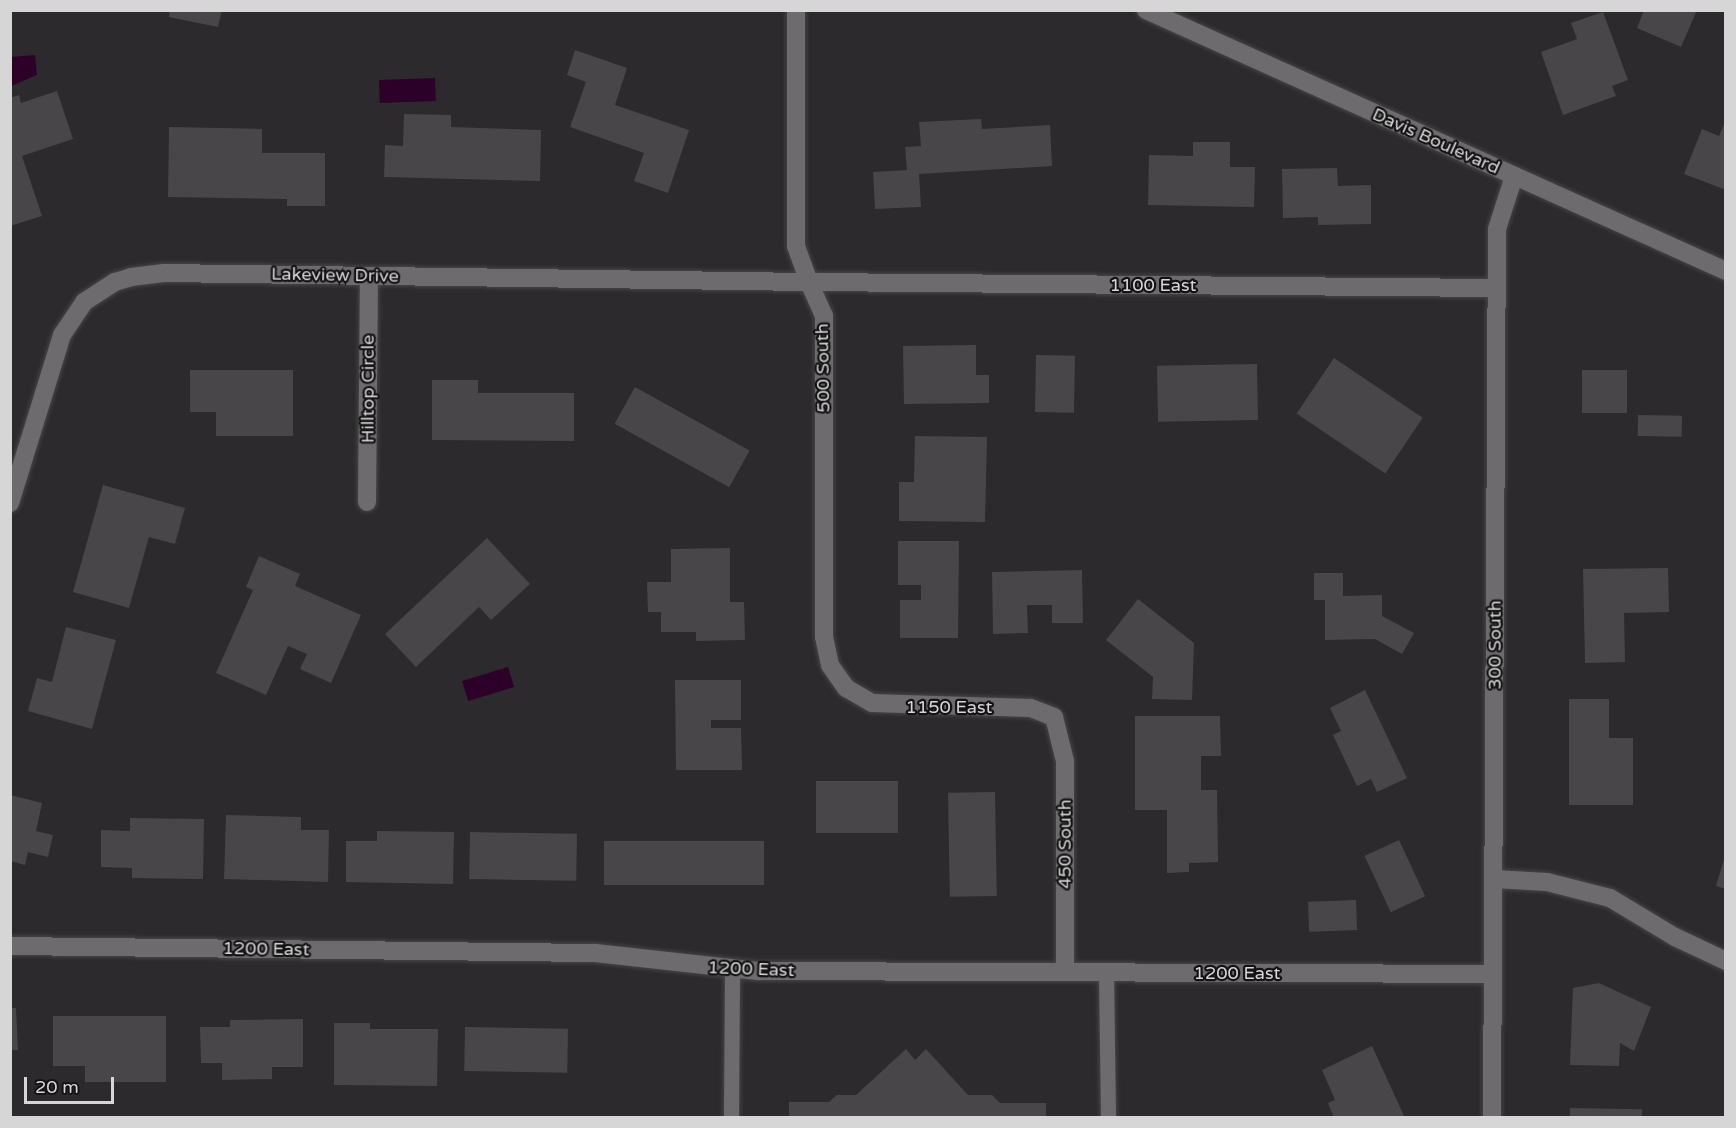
<!DOCTYPE html>
<html>
<head>
<meta charset="utf-8">
<style>
  body { margin:0 }
  #map { position:relative; width:1736px; height:1128px; overflow:hidden; background:#2c2a2c; font-family:"Varela Round",sans-serif }
  div>[style] { position:absolute }
  [style*='--x'] { left:calc(var(--x)*1px); top:calc(var(--y)*1px); width:calc(var(--w)*1px); rotate:calc(var(--a)*1deg) }
  .water>* { inset:0; background:#2d002a; transform-origin:0 0 }
  .building>* { inset:0; background:#494649; transform-origin:0 0 }
  .roads { filter:drop-shadow(0 0 2px #474547) drop-shadow(0 0 2px #474547) }
  .service>* { height:15px; margin:-7.5px; padding:0 7.5px; transform-origin:7.5px; border-radius:7.5px; background:#6e6b6e }
  .minor>* { height:18px; margin:-9px; padding:0 9px; transform-origin:9px; border-radius:9px; background:#6e6b6e }
  .tertiary>* { height:18px; margin:-9px; padding:0 9px; transform-origin:9px; border-radius:9px; background:#6e6b6e }
  span { translate:-50% -50%; white-space:nowrap; text-align:center; line-height:1.15; -webkit-text-stroke:4.5px #141314; paint-order:stroke }
  .street-label { font-size:18px; color:#d7d6d7 }
  .frame { position:absolute; inset:0; border:12px solid #d7d6d7; pointer-events:none }
  .scale { position:absolute; left:24px; top:1077px; width:90px; height:27px; box-sizing:border-box; border:3px solid #d7d6d7; border-top:0; padding-left:8px; font-size:18px; line-height:21px; white-space:nowrap; color:#d7d6d7; -webkit-text-stroke:4px #141314; paint-order:stroke }
</style>
</head>
<body>
<div id="map">
  <div class="water">
    <div style="clip-path:polygon(35px 55px,37px 75px,11px 86px,11px 57px)"></div>
    <div style="left:435px;top:78px;width:23px;height:56px;rotate:88deg"></div>
    <div style="left:508px;top:667px;width:21px;height:48px;rotate:73deg"></div>
  </div>
  <div class="building">
    <div style="clip-path:polygon(170px 10px,222px 10px,218px 27px,169px 17px)"></div>
    <div style="clip-path:polygon(1644px 10px,1697px 10px,1681px 47px,1637px 28px)"></div>
    <div style="clip-path:polygon(1603px 12px,1628px 80px,1612px 86px,1616px 96px,1563px 115px,1541px 52px,1577px 39px,1571px 23px)"></div>
    <div style="clip-path:polygon(575px 50px,627px 68px,615px 105px,689px 130px,668px 193px,634px 181px,644px 153px,570px 127px,586px 82px,567px 75px)"></div>
    <div style="clip-path:polygon(57px 91px,73px 139px,22px 156px,42px 216px,10px 226px,10px 98px,19px 95px,21px 103px)"></div>
    <div style="clip-path:polygon(404px 114px,451px 115px,451px 127px,541px 130px,540px 181px,384px 177px,385px 145px,403px 146px)"></div>
    <div style="clip-path:polygon(981px 119px,982px 129px,1050px 125px,1052px 166px,919px 174px,921px 207px,875px 209px,873px 172px,907px 170px,905px 147px,921px 146px,919px 122px)"></div>
    <div style="clip-path:polygon(1726px 120px,1726px 190px,1684px 174px,1702px 129px,1719px 136px)"></div>
    <div style="clip-path:polygon(169px 127px,262px 129px,262px 153px,325px 153px,325px 206px,287px 206px,287px 199px,168px 197px)"></div>
    <div style="clip-path:polygon(1193px 142px,1230px 142px,1230px 167px,1255px 167px,1254px 207px,1148px 205px,1149px 155px,1193px 156px)"></div>
    <div style="clip-path:polygon(1337px 168px,1338px 186px,1371px 185px,1371px 224px,1318px 225px,1318px 217px,1283px 218px,1282px 169px)"></div>
    <div style="clip-path:polygon(976px 345px,976px 375px,989px 375px,989px 403px,904px 404px,903px 346px)"></div>
    <div style="left:1036px;top:355px;width:39px;height:57px;rotate:1deg"></div>
    <div style="left:1334px;top:358px;width:107px;height:67px;rotate:34deg"></div>
    <div style="left:1257px;top:364px;width:56px;height:100px;rotate:89deg"></div>
    <div style="clip-path:polygon(190px 370px,293px 370px,293px 436px,216px 436px,216px 412px,190px 412px)"></div>
    <div style="left:1582px;top:370px;width:45px;height:43px"></div>
    <div style="clip-path:polygon(432px 380px,478px 380px,478px 393px,574px 393px,574px 441px,432px 440px)"></div>
    <div style="left:635px;top:387px;width:131px;height:42px;rotate:29deg"></div>
    <div style="left:1638px;top:415px;width:44px;height:21px;rotate:1deg"></div>
    <div style="clip-path:polygon(915px 436px,987px 437px,985px 522px,899px 521px,899px 482px,914px 482px)"></div>
    <div style="clip-path:polygon(103px 485px,185px 508px,175px 544px,149px 537px,129px 608px,73px 592px)"></div>
    <div style="clip-path:polygon(487px 538px,530px 584px,491px 620px,479px 607px,416px 667px,385px 634px)"></div>
    <div style="clip-path:polygon(898px 541px,959px 541px,958px 638px,900px 638px,900px 600px,921px 600px,921px 585px,898px 585px)"></div>
    <div style="clip-path:polygon(730px 548px,730px 602px,744px 602px,745px 640px,696px 641px,696px 632px,661px 632px,661px 612px,648px 612px,647px 582px,671px 582px,671px 549px)"></div>
    <div style="clip-path:polygon(259px 556px,300px 574px,295px 586px,361px 615px,331px 683px,300px 669px,307px 654px,288px 646px,266px 695px,216px 673px,253px 590px,246px 587px)"></div>
    <div style="clip-path:polygon(1668px 568px,1669px 612px,1624px 613px,1625px 662px,1585px 663px,1583px 569px)"></div>
    <div style="clip-path:polygon(1082px 570px,1083px 623px,1052px 623px,1052px 605px,1027px 605px,1028px 633px,993px 634px,992px 572px)"></div>
    <div style="clip-path:polygon(1314px 573px,1343px 573px,1343px 596px,1382px 595px,1382px 616px,1414px 633px,1402px 654px,1375px 639px,1325px 640px,1325px 600px,1314px 600px)"></div>
    <div style="clip-path:polygon(1138px 599px,1194px 643px,1192px 700px,1152px 699px,1153px 677px,1106px 640px)"></div>
    <div style="clip-path:polygon(66px 627px,116px 640px,92px 729px,28px 711px,37px 678px,52px 682px)"></div>
    <div style="clip-path:polygon(675px 680px,741px 680px,741px 720px,711px 720px,711px 728px,741px 728px,742px 770px,676px 770px)"></div>
    <div style="clip-path:polygon(1365px 690px,1407px 778px,1377px 792px,1371px 779px,1357px 786px,1333px 735px,1341px 731px,1330px 708px)"></div>
    <div style="clip-path:polygon(1569px 699px,1609px 699px,1609px 738px,1633px 738px,1633px 805px,1569px 805px)"></div>
    <div style="clip-path:polygon(1135px 716px,1220px 716px,1221px 756px,1201px 756px,1201px 790px,1217px 790px,1218px 862px,1189px 863px,1189px 872px,1167px 873px,1167px 810px,1135px 810px)"></div>
    <div style="left:898px;top:781px;width:52px;height:82px;rotate:90deg"></div>
    <div style="left:995px;top:792px;width:104px;height:47px;rotate:89deg"></div>
    <div style="clip-path:polygon(10px 795px,42px 803px,36px 831px,53px 835px,48px 857px,28px 852px,25px 865px,10px 861px)"></div>
    <div style="clip-path:polygon(226px 815px,301px 817px,301px 830px,329px 830px,328px 882px,224px 879px)"></div>
    <div style="clip-path:polygon(130px 818px,204px 819px,203px 879px,132px 878px,132px 868px,101px 867px,101px 830px,130px 831px)"></div>
    <div style="clip-path:polygon(377px 831px,454px 832px,453px 884px,346px 882px,346px 841px,377px 841px)"></div>
    <div style="left:470px;top:832px;width:107px;height:47px;rotate:1deg"></div>
    <div style="left:1399px;top:840px;width:62px;height:38px;rotate:65deg"></div>
    <div style="left:604px;top:841px;width:160px;height:44px"></div>
    <div style="clip-path:polygon(1725px 856px,1726px 856px,1726px 889px,1716px 886px)"></div>
    <div style="left:1356px;top:900px;width:30px;height:48px;rotate:88deg"></div>
    <div style="clip-path:polygon(1599px 983px,1651px 1007px,1634px 1051px,1620px 1043px,1619px 1066px,1570px 1065px,1573px 988px)"></div>
    <div style="clip-path:polygon(10px 1008px,16px 1008px,18px 1050px,10px 1050px)"></div>
    <div style="clip-path:polygon(53px 1016px,166px 1016px,166px 1082px,85px 1082px,85px 1066px,53px 1066px)"></div>
    <div style="clip-path:polygon(303px 1019px,303px 1067px,272px 1067px,272px 1079px,222px 1080px,222px 1063px,201px 1063px,200px 1027px,230px 1027px,230px 1020px)"></div>
    <div style="clip-path:polygon(334px 1023px,370px 1023px,370px 1029px,438px 1029px,437px 1086px,334px 1085px)"></div>
    <div style="left:465px;top:1027px;width:103px;height:44px;rotate:1deg"></div>
    <div style="clip-path:polygon(1372px 1046px,1405px 1118px,1334px 1118px,1328px 1103px,1335px 1100px,1322px 1070px)"></div>
    <div style="clip-path:polygon(906px 1049px,915px 1060px,926px 1049px,968px 1095px,992px 1095px,1000px 1103px,1046px 1103px,1046px 1118px,789px 1118px,789px 1102px,829px 1102px,837px 1095px,856px 1095px)"></div>
    <div style="left:1570px;top:1108px;width:72px;height:10px;rotate:1deg"></div>
  </div>
  <div class="roads">
    <div class="service">
      <div style="--x:1106;--y:973;--w:145;--a:89.2"></div>
      <div style="--x:731;--y:1118;--w:148;--a:-89.6"></div>
    </div>
    <div class="minor">
      <div style="--x:367;--y:502;--w:226;--a:-89.5"></div>
      <div style="--x:1494;--y:879;--w:53;--a:3.2"></div>
      <div style="--x:1547;--y:882;--w:65;--a:14.3"></div>
      <div style="--x:1610;--y:898;--w:76;--a:31"></div>
      <div style="--x:1675;--y:937;--w:56;--a:25.2"></div>
      <div style="--x:10;--y:946;--w:585;--a:0.69"></div>
      <div style="--x:595;--y:953;--w:164;--a:6.3"></div>
      <div style="--x:758;--y:971;--w:735;--a:0.23"></div>
      <div style="--x:1065;--y:972;--w:211;--a:-90"></div>
      <div style="--x:1065;--y:761;--w:45;--a:-104"></div>
      <div style="--x:1054;--y:717;--w:26;--a:-159"></div>
      <div style="--x:1030;--y:708;--w:158;--a:-178.2"></div>
      <div style="--x:872;--y:703;--w:30;--a:-150"></div>
      <div style="--x:846;--y:688;--w:28;--a:-125"></div>
      <div style="--x:830;--y:665;--w:29;--a:-102"></div>
      <div style="--x:824;--y:637;--w:321;--a:-90"></div>
      <div style="--x:824;--y:316;--w:37;--a:-114"></div>
      <div style="--x:809;--y:282;--w:687;--a:0.5"></div>
      <div style="--x:1492;--y:1118;--w:889;--a:-89.68"></div>
      <div style="--x:1497;--y:229;--w:56;--a:-72.2"></div>
    </div>
    <div class="tertiary">
      <div style="--x:1146;--y:10;--w:636;--a:24.23"></div>
      <div style="--x:10;--y:503;--w:176;--a:-72.8"></div>
      <div style="--x:62;--y:335;--w:40;--a:-56"></div>
      <div style="--x:84;--y:302;--w:37;--a:-33"></div>
      <div style="--x:115;--y:282;--w:17;--a:-17"></div>
      <div style="--x:131;--y:277;--w:33;--a:-7"></div>
      <div style="--x:164;--y:273;--w:645;--a:0.8"></div>
      <div style="--x:809;--y:282;--w:38;--a:-110"></div>
      <div style="--x:796;--y:246;--w:236;--a:-90"></div>
    </div>
  </div>
  <div class="street-label">
    <span style="left:1436px;top:141px;rotate:24deg">Davis Boulevard</span>
    <span style="left:335px;top:275px;rotate:1deg">Lakeview Drive</span>
    <span style="left:1153px;top:285px">1100 East</span>
    <span style="left:823px;top:368px;rotate:-91deg">500 South</span>
    <span style="left:368px;top:389px;rotate:-90deg">Hilltop Circle</span>
    <span style="left:1495px;top:645px;rotate:-90deg">300 South</span>
    <span style="left:949px;top:707px">1150 East</span>
    <span style="left:1065px;top:844px;rotate:-90deg">450 South</span>
    <span style="left:266px;top:949px;rotate:1deg">1200 East</span>
    <span style="left:751px;top:969px;rotate:2deg">1200 East</span>
    <span style="left:1237px;top:973px">1200 East</span>
  </div>
  <div class="frame"></div>
  <div class="scale">20 m</div>
</div>
</body>
</html>
